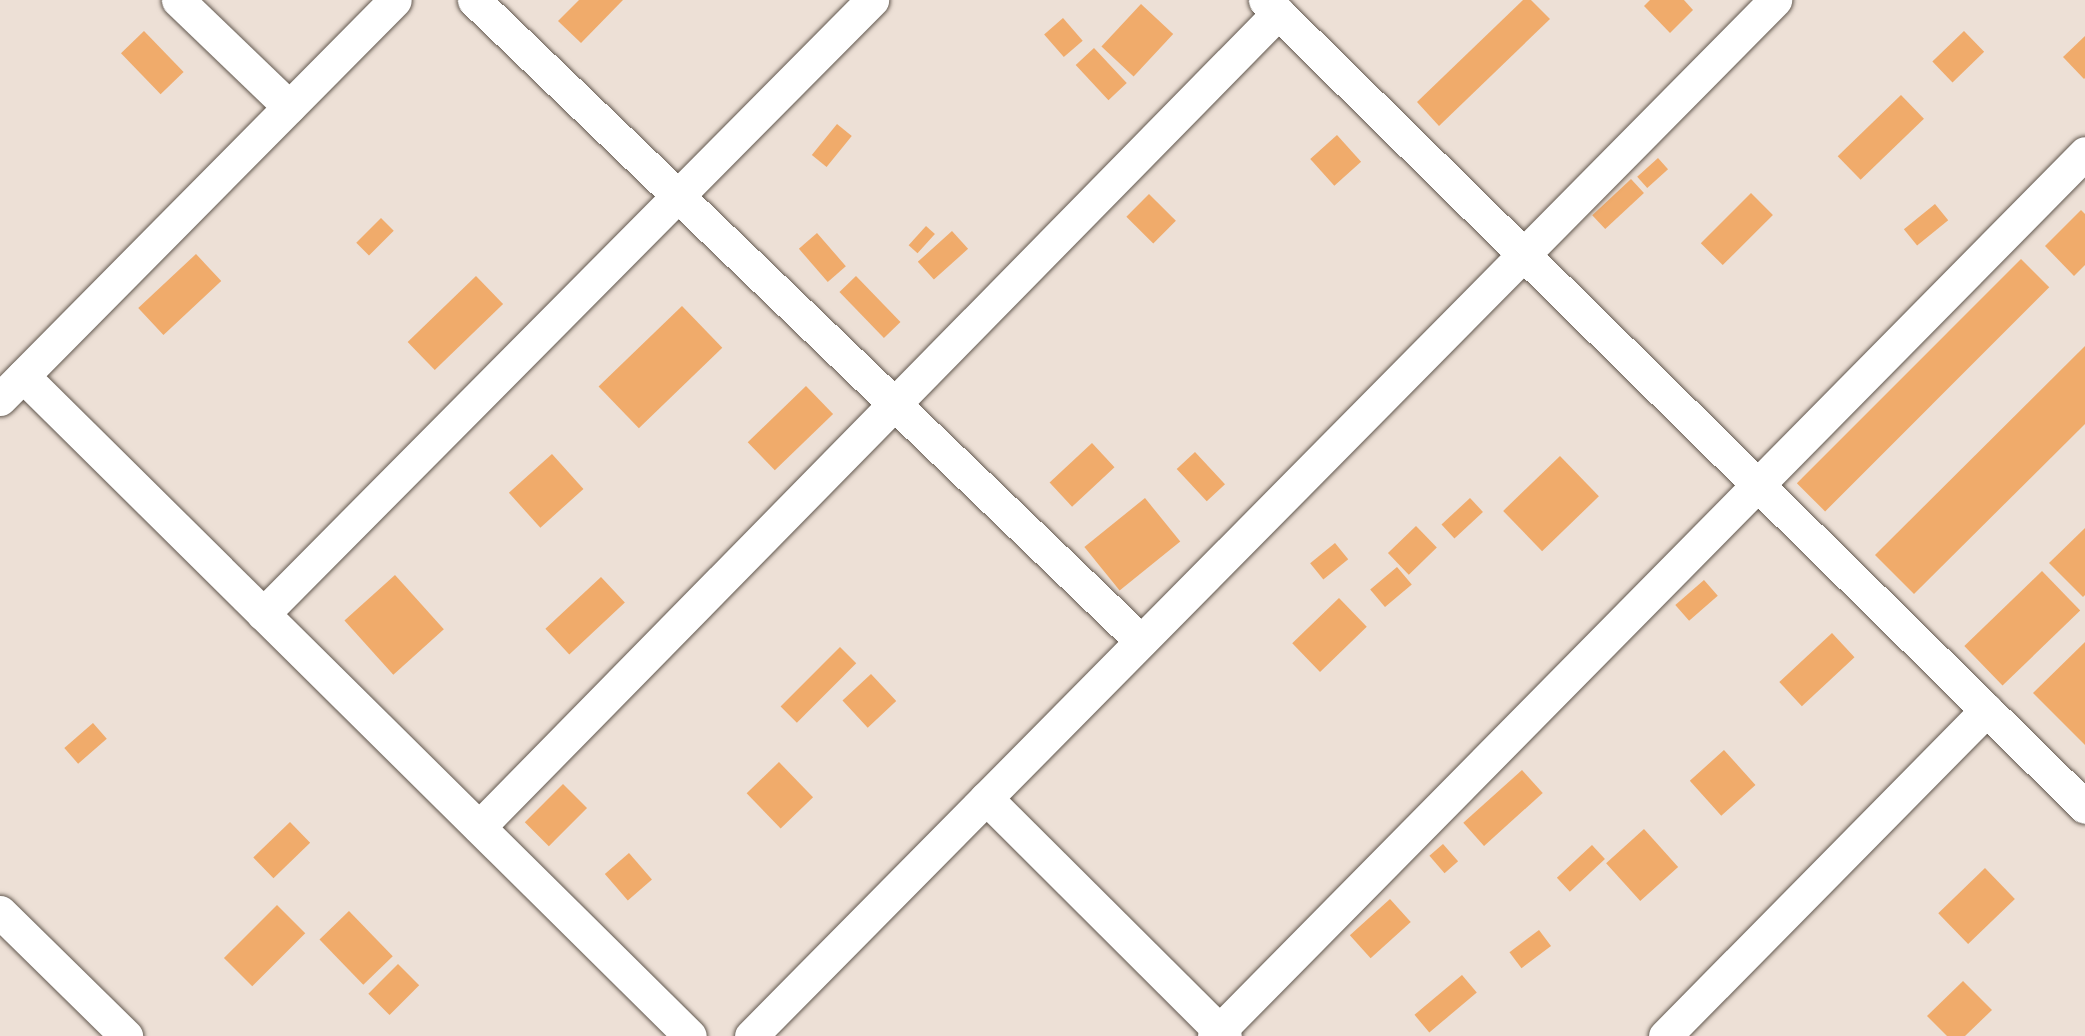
<!DOCTYPE html>
<html>
<head>
<meta charset="utf-8">
<style>
  body { margin:0 }
  #map { position:relative; width:2085px; height:1036px; overflow:hidden; background:#ede0d6; font-family:"Work Sans",sans-serif }
  div>[style] { position:absolute }
  [style*='--x'] { left:calc(var(--x)*1px); top:calc(var(--y)*1px); width:calc(var(--w)*1px); rotate:calc(var(--a)*1deg) }
  .building>* { inset:0; background:#f0ab6b; transform-origin:0 0 }
  .roads { filter:drop-shadow(0 0 2px #62584f) drop-shadow(0 0 2px #62584f) }
  .street>* { height:33px; margin:-16.5px; padding:0 16.5px; transform-origin:16.5px; border-radius:16.5px; background:#fff }
  span { translate:-50% -50%; white-space:nowrap; text-align:center; line-height:1.15; -webkit-text-stroke:4.5px #ede0d6; paint-order:stroke }
</style>
</head>
<body>
<div id="map">
  <div class="building">
    <div style="clip-path:polygon(579px 0,623px 0,581px 43px,558px 21px)"></div>
    <div style="clip-path:polygon(1523px 0,1531px 0,1550px 19px,1439px 126px,1417px 102px)"></div>
    <div style="clip-path:polygon(1650px 0,1684px 0,1693px 10px,1670px 33px,1644px 6px)"></div>
    <div style="left:1141px;top:4px;width:44px;height:58px;rotate:43deg"></div>
    <div style="left:1063px;top:18px;width:30px;height:25px;rotate:49deg"></div>
    <div style="left:144px;top:31px;width:57px;height:32px;rotate:46deg"></div>
    <div style="left:1964px;top:31px;width:29px;height:44px;rotate:46deg"></div>
    <div style="clip-path:polygon(2085px 36px,2085px 78px,2084px 79px,2063px 57px)"></div>
    <div style="left:1094px;top:48px;width:48px;height:25px;rotate:47deg"></div>
    <div style="left:1901px;top:95px;width:33px;height:88px;rotate:46deg"></div>
    <div style="left:837px;top:124px;width:19px;height:40px;rotate:39deg"></div>
    <div style="left:1337px;top:135px;width:36px;height:36px;rotate:48deg"></div>
    <div style="left:1658px;top:158px;width:15px;height:28px;rotate:48deg"></div>
    <div style="left:1631px;top:179px;width:19px;height:53px;rotate:47deg"></div>
    <div style="left:1751px;top:193px;width:31px;height:71px;rotate:45deg"></div>
    <div style="left:1149px;top:194px;width:38px;height:32px;rotate:45deg"></div>
    <div style="left:1935px;top:204px;width:21px;height:40px;rotate:51deg"></div>
    <div style="clip-path:polygon(2081px 210px,2085px 214px,2085px 265px,2074px 276px,2045px 246px)"></div>
    <div style="left:381px;top:218px;width:18px;height:35px;rotate:45deg"></div>
    <div style="left:926px;top:226px;width:12px;height:26px;rotate:42deg"></div>
    <div style="left:952px;top:231px;width:24px;height:46px;rotate:48deg"></div>
    <div style="left:817px;top:233px;width:44px;height:24px;rotate:49deg"></div>
    <div style="left:196px;top:254px;width:37px;height:79px;rotate:47deg"></div>
    <div style="left:2021px;top:259px;width:40px;height:317px;rotate:45deg"></div>
    <div style="left:476px;top:276px;width:39px;height:95px;rotate:46deg"></div>
    <div style="left:856px;top:276px;width:64px;height:23px;rotate:46deg"></div>
    <div style="left:682px;top:306px;width:58px;height:116px;rotate:46deg"></div>
    <div style="clip-path:polygon(2085px 346px,2085px 424px,1914px 594px,1875px 555px)"></div>
    <div style="left:806px;top:386px;width:39px;height:81px;rotate:46deg"></div>
    <div style="left:1092px;top:443px;width:33px;height:58px;rotate:47deg"></div>
    <div style="left:1195px;top:452px;width:44px;height:25px;rotate:47deg"></div>
    <div style="left:552px;top:454px;width:47px;height:58px;rotate:48deg"></div>
    <div style="left:1560px;top:456px;width:56px;height:79px;rotate:46deg"></div>
    <div style="left:1145px;top:498px;width:56px;height:78px;rotate:51deg"></div>
    <div style="left:1470px;top:498px;width:19px;height:39px;rotate:47deg"></div>
    <div style="left:1416px;top:526px;width:30px;height:39px;rotate:46deg"></div>
    <div style="clip-path:polygon(2085px 528px,2085px 595px,2083px 597px,2049px 563px)"></div>
    <div style="left:1335px;top:543px;width:21px;height:32px;rotate:51deg"></div>
    <div style="left:1397px;top:567px;width:23px;height:35px;rotate:50deg"></div>
    <div style="left:2042px;top:571px;width:55px;height:108px;rotate:46deg"></div>
    <div style="left:395px;top:575px;width:73px;height:68px;rotate:48deg"></div>
    <div style="left:601px;top:577px;width:35px;height:76px;rotate:47deg"></div>
    <div style="left:1704px;top:580px;width:21px;height:38px;rotate:49deg"></div>
    <div style="left:1339px;top:598px;width:40px;height:65px;rotate:46deg"></div>
    <div style="left:1832px;top:633px;width:33px;height:72px;rotate:47deg"></div>
    <div style="clip-path:polygon(2085px 642px,2085px 745px,2033px 693px)"></div>
    <div style="left:840px;top:647px;width:23px;height:84px;rotate:45deg"></div>
    <div style="left:871px;top:674px;width:37px;height:39px;rotate:47deg"></div>
    <div style="left:93px;top:723px;width:21px;height:38px;rotate:49deg"></div>
    <div style="left:1724px;top:750px;width:47px;height:46px;rotate:48deg"></div>
    <div style="left:779px;top:762px;width:49px;height:45px;rotate:46deg"></div>
    <div style="left:1522px;top:770px;width:31px;height:79px;rotate:48deg"></div>
    <div style="left:563px;top:784px;width:34px;height:54px;rotate:45deg"></div>
    <div style="left:290px;top:822px;width:29px;height:51px;rotate:46deg"></div>
    <div style="left:1644px;top:829px;width:51px;height:51px;rotate:48deg"></div>
    <div style="left:1443px;top:844px;width:23px;height:18px;rotate:49deg"></div>
    <div style="left:1592px;top:845px;width:19px;height:48px;rotate:47deg"></div>
    <div style="left:629px;top:853px;width:35px;height:32px;rotate:49deg"></div>
    <div style="left:1985px;top:868px;width:43px;height:65px;rotate:46deg"></div>
    <div style="left:1390px;top:899px;width:31px;height:54px;rotate:48deg"></div>
    <div style="left:277px;top:905px;width:40px;height:75px;rotate:45deg"></div>
    <div style="left:349px;top:911px;width:63px;height:41px;rotate:46deg"></div>
    <div style="left:1539px;top:930px;width:20px;height:37px;rotate:53deg"></div>
    <div style="left:398px;top:964px;width:30px;height:42px;rotate:45deg"></div>
    <div style="left:1462px;top:975px;width:23px;height:62px;rotate:50deg"></div>
    <div style="clip-path:polygon(1963px 981px,1992px 1010px,1965px 1036px,1947px 1036px,1927px 1016px)"></div>
  </div>
  <div class="roads">
    <div class="street">
      <div style="--x:178;--y:0;--w:154;--a:43.9"></div>
      <div style="--x:474;--y:0;--w:925;--a:43.86"></div>
      <div style="--x:1265;--y:0;--w:1150;--a:44.54"></div>
      <div style="--x:23;--y:376;--w:938;--a:44.7"></div>
      <div style="--x:0;--y:399;--w:561;--a:-45.29"></div>
      <div style="--x:263;--y:614;--w:865;--a:-45.23"></div>
      <div style="--x:986;--y:798;--w:337;--a:44.9"></div>
      <div style="--x:479;--y:827;--w:1141;--a:-45.53"></div>
      <div style="--x:0;--y:912;--w:177;--a:44.5"></div>
      <div style="--x:751;--y:1036;--w:1457;--a:-45.33"></div>
      <div style="--x:1214;--y:1036;--w:1240;--a:-45.39"></div>
      <div style="--x:1665;--y:1036;--w:458;--a:-45.4"></div>
    </div>
  </div>
</div>
</body>
</html>
